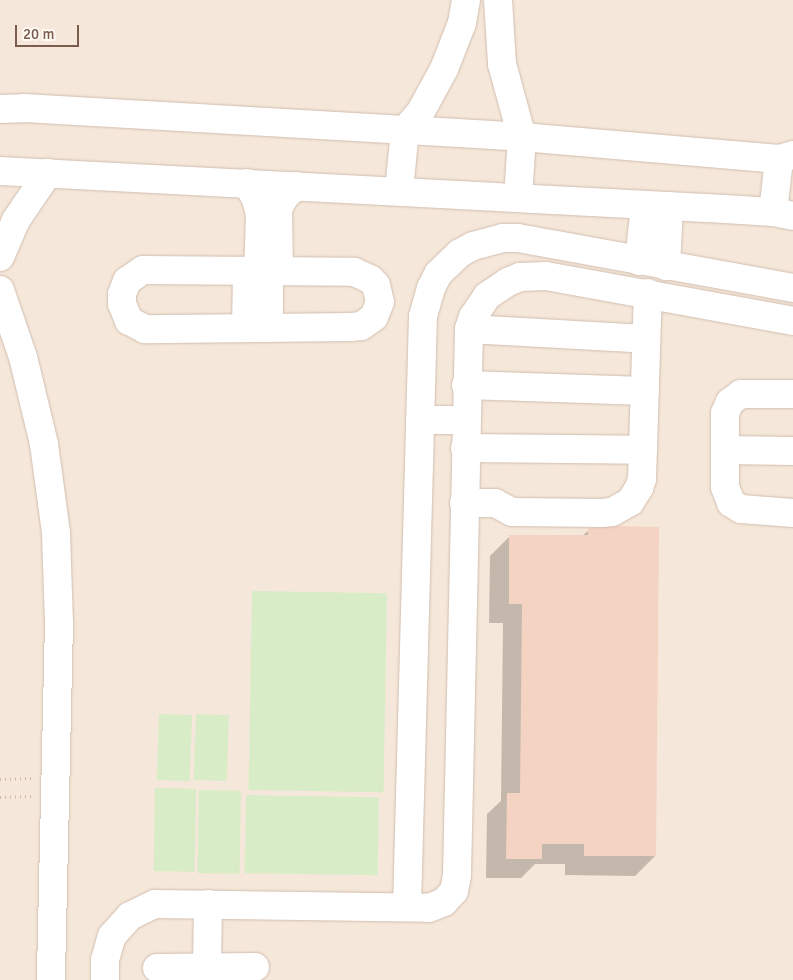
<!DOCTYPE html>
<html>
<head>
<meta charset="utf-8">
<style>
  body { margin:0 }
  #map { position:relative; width:793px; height:980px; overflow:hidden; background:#fdf5eb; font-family:Signika,sans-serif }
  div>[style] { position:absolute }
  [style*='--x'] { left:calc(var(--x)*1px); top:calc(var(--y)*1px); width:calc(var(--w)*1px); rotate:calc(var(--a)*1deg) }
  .residential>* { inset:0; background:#f5e7d9; transform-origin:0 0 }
  .green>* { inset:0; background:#d8ecc8; transform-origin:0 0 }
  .shadow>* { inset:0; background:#0003 }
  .building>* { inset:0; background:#f4d3c2 }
  .path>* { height:3px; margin-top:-1.5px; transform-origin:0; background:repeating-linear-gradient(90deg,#d9b6a4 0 1px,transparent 0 5px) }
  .roads { filter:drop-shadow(0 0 1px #d1bdaf) drop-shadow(0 0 1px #d1bdaf) }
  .minor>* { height:28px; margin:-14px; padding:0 14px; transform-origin:14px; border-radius:14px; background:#fff }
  span { translate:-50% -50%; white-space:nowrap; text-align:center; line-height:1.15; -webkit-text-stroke:5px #fff9f2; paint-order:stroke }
  .scale { position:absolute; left:15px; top:25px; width:64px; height:22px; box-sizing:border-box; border:2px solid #7a5b4c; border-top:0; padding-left:6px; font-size:15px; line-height:18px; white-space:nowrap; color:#7a5b4c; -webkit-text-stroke:4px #fff9f2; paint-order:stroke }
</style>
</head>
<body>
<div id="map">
  <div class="residential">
    <div style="left:0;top:0;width:793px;height:980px"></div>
  </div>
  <div class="green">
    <div style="left:252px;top:591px;width:135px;height:199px;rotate:1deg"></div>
    <div style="left:159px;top:714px;width:33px;height:66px;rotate:2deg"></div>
    <div style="left:196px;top:714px;width:33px;height:66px;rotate:2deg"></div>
    <div style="left:155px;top:788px;width:41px;height:83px;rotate:1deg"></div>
    <div style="left:199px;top:790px;width:42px;height:83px;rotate:1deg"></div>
    <div style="left:246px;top:795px;width:133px;height:78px;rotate:1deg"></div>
  </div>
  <div class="shadow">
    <div style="clip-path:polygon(589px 530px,655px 856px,635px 876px,565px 875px,565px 864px,535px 864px,521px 878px,486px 878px,487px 814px,501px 801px,503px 623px,489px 623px,490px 556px,510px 536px,582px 536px)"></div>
  </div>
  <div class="building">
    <div style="clip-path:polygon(618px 526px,659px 527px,656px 856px,584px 856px,584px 844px,542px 844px,542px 859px,506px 859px,507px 793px,520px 793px,522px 604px,509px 604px,509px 535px,588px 535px,588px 528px)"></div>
  </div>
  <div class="path">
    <div style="--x:0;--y:779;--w:32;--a:-2"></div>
    <div style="--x:0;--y:797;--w:32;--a:-2"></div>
  </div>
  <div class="roads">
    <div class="minor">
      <div style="--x:498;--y:0;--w:64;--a:86.4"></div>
      <div style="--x:502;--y:64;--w:76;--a:74.7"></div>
      <div style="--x:522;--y:137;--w:61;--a:93.8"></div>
      <div style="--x:0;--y:109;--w:24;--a:-2"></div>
      <div style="--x:24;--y:108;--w:499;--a:3.3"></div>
      <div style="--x:522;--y:137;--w:258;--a:4.9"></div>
      <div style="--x:779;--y:159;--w:15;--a:-16"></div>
      <div style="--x:0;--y:171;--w:726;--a:3"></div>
      <div style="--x:725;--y:209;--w:48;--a:3.6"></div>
      <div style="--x:773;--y:212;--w:20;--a:11"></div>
      <div style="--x:247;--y:183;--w:18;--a:61"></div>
      <div style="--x:256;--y:199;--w:16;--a:76"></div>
      <div style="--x:260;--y:215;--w:57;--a:92"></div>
      <div style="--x:399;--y:191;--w:61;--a:-84.4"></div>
      <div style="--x:405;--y:130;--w:23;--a:-49"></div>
      <div style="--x:420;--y:113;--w:50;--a:-61.4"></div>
      <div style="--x:444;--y:69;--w:49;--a:-68.6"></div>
      <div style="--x:462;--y:23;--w:23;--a:-80"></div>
      <div style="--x:773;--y:212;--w:53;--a:-83.5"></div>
      <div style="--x:0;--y:257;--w:40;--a:-66.6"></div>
      <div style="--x:16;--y:220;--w:57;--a:-55.8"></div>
      <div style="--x:639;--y:261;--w:56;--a:-83.9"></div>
      <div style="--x:666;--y:266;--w:60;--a:-87.1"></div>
      <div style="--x:143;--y:270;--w:211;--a:0.5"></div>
      <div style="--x:354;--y:272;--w:17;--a:24"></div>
      <div style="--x:370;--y:279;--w:8;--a:45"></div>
      <div style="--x:376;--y:285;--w:17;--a:77"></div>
      <div style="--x:380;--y:302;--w:16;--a:112"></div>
      <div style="--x:374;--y:317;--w:16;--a:145"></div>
      <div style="--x:361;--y:326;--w:9;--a:174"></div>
      <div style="--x:352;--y:327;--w:207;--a:179.4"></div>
      <div style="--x:145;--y:329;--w:18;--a:-153"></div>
      <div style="--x:129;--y:321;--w:18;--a:-112"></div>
      <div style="--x:122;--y:304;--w:10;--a:-90"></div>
      <div style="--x:122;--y:294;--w:14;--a:-69"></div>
      <div style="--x:127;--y:281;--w:19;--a:-35"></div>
      <div style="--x:279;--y:272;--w:63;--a:-90.9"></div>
      <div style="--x:278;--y:209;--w:15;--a:-62"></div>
      <div style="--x:285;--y:196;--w:15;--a:-42"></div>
      <div style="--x:0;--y:290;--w:71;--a:71.1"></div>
      <div style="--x:23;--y:357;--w:89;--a:76.4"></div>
      <div style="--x:44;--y:444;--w:90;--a:82.3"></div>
      <div style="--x:56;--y:533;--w:89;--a:88.1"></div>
      <div style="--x:59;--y:622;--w:358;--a:91.3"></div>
      <div style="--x:246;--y:328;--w:56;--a:-89"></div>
      <div style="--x:269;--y:328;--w:56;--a:-90"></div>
      <div style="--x:469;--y:329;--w:177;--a:3.2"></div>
      <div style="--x:466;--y:385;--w:179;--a:1.9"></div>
      <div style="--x:793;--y:394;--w:52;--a:180"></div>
      <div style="--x:741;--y:394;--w:14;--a:144"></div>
      <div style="--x:730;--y:402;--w:12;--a:114"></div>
      <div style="--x:725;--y:413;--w:74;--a:90"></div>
      <div style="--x:725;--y:487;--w:17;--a:69"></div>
      <div style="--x:731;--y:503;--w:12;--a:31"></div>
      <div style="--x:741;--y:509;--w:52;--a:4.4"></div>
      <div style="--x:420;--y:420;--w:46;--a:0"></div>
      <div style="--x:465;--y:448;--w:178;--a:0.6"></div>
      <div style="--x:725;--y:450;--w:68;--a:0.8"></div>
      <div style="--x:464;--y:503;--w:31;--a:0"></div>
      <div style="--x:495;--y:503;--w:19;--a:28"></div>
      <div style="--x:512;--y:512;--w:90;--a:0.6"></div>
      <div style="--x:602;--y:513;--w:10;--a:-6"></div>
      <div style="--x:612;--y:512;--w:21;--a:-29"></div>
      <div style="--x:630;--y:502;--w:17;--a:-57"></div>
      <div style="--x:639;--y:488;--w:9;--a:-72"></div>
      <div style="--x:642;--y:479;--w:186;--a:-88.2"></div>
      <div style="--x:407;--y:907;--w:591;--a:-88.45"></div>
      <div style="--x:423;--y:316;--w:29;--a:-74"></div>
      <div style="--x:431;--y:288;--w:16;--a:-63"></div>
      <div style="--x:438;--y:274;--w:30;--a:-44"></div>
      <div style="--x:460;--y:253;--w:15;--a:-28"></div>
      <div style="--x:473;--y:246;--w:31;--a:-15"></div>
      <div style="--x:503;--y:238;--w:15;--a:0"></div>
      <div style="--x:518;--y:238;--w:280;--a:10.3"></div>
      <div style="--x:207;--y:967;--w:63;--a:-89.1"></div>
      <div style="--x:157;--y:968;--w:98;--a:-0.6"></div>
      <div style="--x:105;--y:980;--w:20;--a:-90"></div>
      <div style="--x:105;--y:960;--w:25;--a:-74"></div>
      <div style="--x:112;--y:936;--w:27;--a:-48"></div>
      <div style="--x:130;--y:916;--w:28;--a:-26"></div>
      <div style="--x:155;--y:904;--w:274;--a:0.8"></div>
      <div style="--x:429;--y:908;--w:16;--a:-22"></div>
      <div style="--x:444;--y:902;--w:15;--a:-48"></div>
      <div style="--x:454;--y:891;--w:16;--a:-79"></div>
      <div style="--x:457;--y:875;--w:546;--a:-88.74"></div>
      <div style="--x:469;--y:329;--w:13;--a:-72"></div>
      <div style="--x:473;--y:317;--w:25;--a:-56"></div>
      <div style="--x:487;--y:296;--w:25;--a:-34"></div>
      <div style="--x:508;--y:282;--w:13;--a:-23"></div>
      <div style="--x:520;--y:277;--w:26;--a:-2"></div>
      <div style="--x:546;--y:276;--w:251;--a:10.3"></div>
    </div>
  </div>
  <div class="scale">20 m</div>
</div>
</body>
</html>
